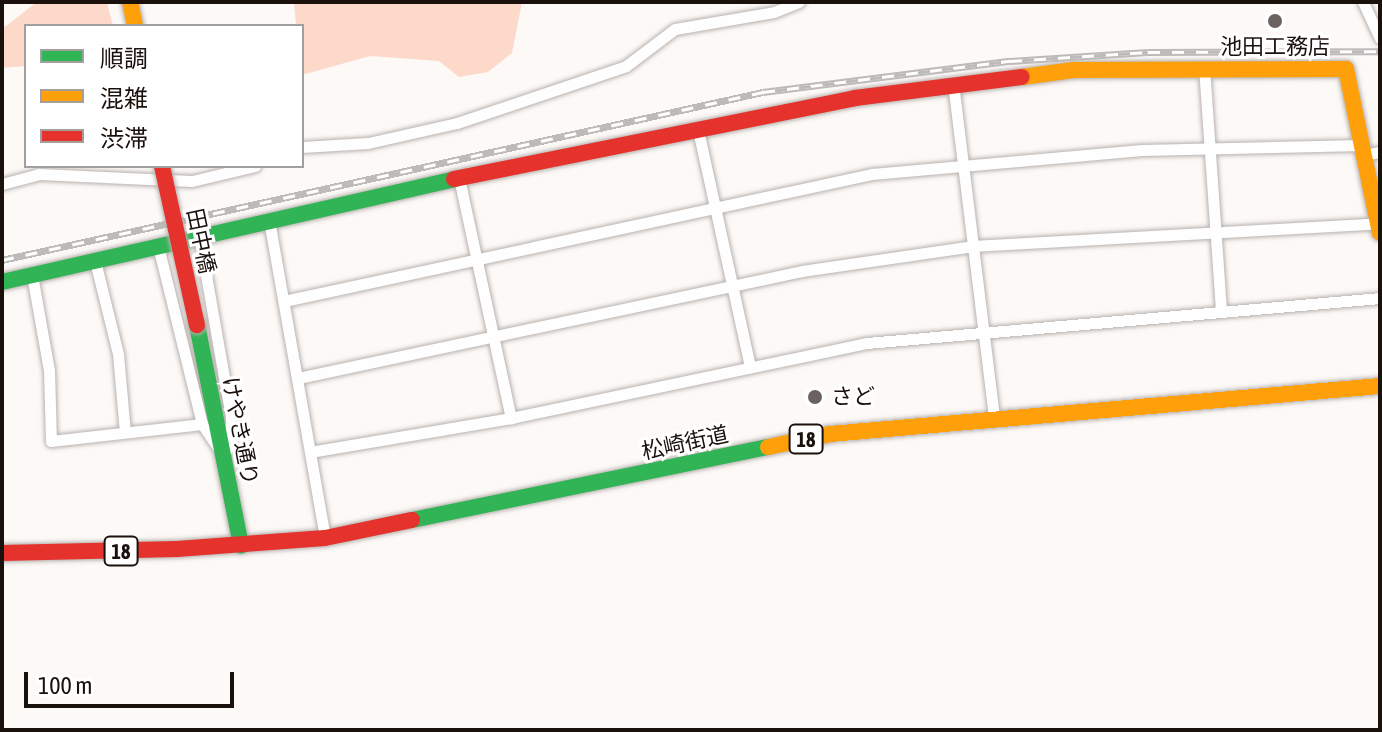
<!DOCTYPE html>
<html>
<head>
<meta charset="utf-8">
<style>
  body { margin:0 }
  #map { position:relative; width:1382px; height:732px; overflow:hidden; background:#fcf9f7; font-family:"Asap Condensed","Noto Sans JP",sans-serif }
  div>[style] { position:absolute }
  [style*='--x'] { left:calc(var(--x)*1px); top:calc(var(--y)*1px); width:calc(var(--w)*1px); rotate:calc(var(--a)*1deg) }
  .green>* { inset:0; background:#fdd9c9 }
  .roads { filter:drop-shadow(0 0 2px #b8b2ae) drop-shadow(0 0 2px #b8b2ae) }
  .street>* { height:11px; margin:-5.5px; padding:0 5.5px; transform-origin:5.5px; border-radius:5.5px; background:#fffefe }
  .fast>* { height:16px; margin:-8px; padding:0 8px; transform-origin:8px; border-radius:8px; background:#30b455 }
  .slow>* { height:16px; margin:-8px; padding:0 8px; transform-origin:8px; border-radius:8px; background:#ff9f0a }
  .jam>* { height:16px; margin:-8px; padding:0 8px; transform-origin:8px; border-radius:8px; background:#e5322d }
  .rail>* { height:7px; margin-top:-3.5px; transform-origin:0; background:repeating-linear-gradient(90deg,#fff 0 12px,#bcbbba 0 24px); box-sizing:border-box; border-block:2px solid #bcbbba }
  .bridges { filter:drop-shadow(0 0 2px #b8b2ae) drop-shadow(0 0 2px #b8b2ae) }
  .jam-bridge>* { height:16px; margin:-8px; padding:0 8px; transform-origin:8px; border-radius:8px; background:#e5322d }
  .dots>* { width:22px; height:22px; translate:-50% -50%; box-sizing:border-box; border:4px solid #fff; border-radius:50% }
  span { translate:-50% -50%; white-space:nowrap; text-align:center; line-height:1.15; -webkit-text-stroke:6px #fff; paint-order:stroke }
  .shield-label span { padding:2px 6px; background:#fff; border:2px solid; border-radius:6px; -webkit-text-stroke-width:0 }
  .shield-label { font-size:20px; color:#1a100c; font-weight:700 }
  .poi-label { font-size:22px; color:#1a100c }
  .left { translate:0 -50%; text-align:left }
  .street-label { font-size:22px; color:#1a100c }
  .frame { position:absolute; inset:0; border:4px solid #1a100c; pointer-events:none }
  .legend { position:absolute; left:24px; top:24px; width:280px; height:144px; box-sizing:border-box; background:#fff; border:2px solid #a39f9e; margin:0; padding:10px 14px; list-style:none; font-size:24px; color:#1a100c }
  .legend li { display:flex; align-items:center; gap:16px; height:40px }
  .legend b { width:40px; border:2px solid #a39f9e }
  .scale { position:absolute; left:24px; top:672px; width:210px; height:36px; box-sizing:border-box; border:4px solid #1a100c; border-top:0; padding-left:10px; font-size:24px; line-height:28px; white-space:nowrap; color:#1a100c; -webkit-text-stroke:6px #fff; paint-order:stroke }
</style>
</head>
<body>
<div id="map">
  <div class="green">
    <div style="clip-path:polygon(37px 2px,107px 2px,113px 26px,26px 26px,26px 66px,2px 68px,2px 29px)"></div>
    <div style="clip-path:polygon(294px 2px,522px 2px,512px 53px,488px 72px,459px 77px,439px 61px,370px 56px,302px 75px,302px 26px,296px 26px)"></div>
  </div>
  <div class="roads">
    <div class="street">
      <div style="--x:1363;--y:2;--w:40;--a:65"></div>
      <div style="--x:1204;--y:67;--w:244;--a:86"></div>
      <div style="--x:953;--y:83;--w:337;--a:83"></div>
      <div style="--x:698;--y:130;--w:243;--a:77.6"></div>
      <div style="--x:302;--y:147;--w:66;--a:-3.5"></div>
      <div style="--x:368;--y:143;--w:91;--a:-12.7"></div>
      <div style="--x:457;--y:123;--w:178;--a:-18.6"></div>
      <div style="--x:626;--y:66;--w:61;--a:-37.1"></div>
      <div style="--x:675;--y:29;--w:100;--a:-9.7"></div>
      <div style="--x:774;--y:12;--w:27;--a:-22"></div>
      <div style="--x:1364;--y:155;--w:16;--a:-11"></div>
      <div style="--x:459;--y:178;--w:246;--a:77.8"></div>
      <div style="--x:2;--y:184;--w:38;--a:-15"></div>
      <div style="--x:39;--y:174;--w:153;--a:2.6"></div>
      <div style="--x:192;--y:181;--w:65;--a:-13.4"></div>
      <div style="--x:269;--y:220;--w:323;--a:80"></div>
      <div style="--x:158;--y:246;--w:183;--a:76.1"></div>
      <div style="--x:202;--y:424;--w:37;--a:56"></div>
      <div style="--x:223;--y:455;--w:12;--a:-55"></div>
      <div style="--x:230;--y:445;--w:28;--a:-88"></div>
      <div style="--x:231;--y:417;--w:184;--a:-100"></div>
      <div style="--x:95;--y:261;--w:96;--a:76.1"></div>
      <div style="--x:118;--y:354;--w:78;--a:84.9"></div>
      <div style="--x:32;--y:275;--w:97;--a:79.9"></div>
      <div style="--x:49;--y:370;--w:71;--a:88.4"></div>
      <div style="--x:51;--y:441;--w:152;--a:-6.4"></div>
      <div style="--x:284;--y:301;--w:602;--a:-12.19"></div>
      <div style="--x:872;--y:174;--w:271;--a:-5.1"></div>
      <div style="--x:1142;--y:150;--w:220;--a:-1.3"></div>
      <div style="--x:298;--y:378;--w:515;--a:-11.99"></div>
      <div style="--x:802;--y:271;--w:173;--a:-8.3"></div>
      <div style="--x:973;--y:246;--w:407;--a:-3.2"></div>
      <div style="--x:310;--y:452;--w:204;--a:-9.6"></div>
      <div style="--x:511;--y:418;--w:364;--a:-11.9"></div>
      <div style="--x:867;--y:343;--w:515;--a:-5.01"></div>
    </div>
    <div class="fast">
      <div style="--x:2;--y:282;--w:464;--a:-12.8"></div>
      <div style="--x:197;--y:325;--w:225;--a:78.7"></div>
      <div style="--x:412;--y:520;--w:363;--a:-11.6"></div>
    </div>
    <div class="slow">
      <div style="--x:130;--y:2;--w:25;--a:78"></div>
      <div style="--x:1022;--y:77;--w:52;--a:-7.7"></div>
      <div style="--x:1074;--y:70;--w:272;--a:-0.2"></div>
      <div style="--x:1346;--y:69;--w:167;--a:78.3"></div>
      <div style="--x:768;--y:447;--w:63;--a:-11.8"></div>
      <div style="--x:830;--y:434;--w:552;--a:-4.99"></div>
    </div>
    <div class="jam">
      <div style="--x:454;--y:179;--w:409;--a:-11.4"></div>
      <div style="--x:855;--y:98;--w:168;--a:-7.2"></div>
      <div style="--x:2;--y:553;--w:175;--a:-1.3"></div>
      <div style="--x:177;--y:549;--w:148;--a:-4.3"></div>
      <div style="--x:325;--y:538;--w:89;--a:-11.7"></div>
    </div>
  </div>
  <div class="rail">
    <div style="--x:2;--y:260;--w:779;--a:-12.45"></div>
    <div style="--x:763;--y:92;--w:249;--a:-7.2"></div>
    <div style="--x:1010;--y:61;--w:138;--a:-3.7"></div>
    <div style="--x:1148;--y:52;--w:232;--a:-0.2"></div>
  </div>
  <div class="bridges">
    <div class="jam-bridge">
      <div style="--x:162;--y:166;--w:163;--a:77.6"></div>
    </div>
  </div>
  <div class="dots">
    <div style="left:1275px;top:21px;background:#69625e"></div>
    <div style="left:815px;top:397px;background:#69625e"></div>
  </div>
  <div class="shield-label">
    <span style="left:806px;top:439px">18</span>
    <span style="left:121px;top:551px">18</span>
  </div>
  <div class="poi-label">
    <span style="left:1275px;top:47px">池田工務店</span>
    <span class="left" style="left:831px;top:397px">さど</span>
  </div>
  <div class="street-label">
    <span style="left:201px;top:241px;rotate:78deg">田中橋</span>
    <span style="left:240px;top:431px;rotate:79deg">けやき通り</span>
    <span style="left:685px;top:443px;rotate:-12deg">松崎街道</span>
  </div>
  <div class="frame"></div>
  <ul class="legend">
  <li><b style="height:10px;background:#30b455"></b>順調</li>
  <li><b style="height:10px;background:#ff9f0a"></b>混雑</li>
  <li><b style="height:10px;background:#e5322d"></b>渋滞</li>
  </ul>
  <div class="scale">100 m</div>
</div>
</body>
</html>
